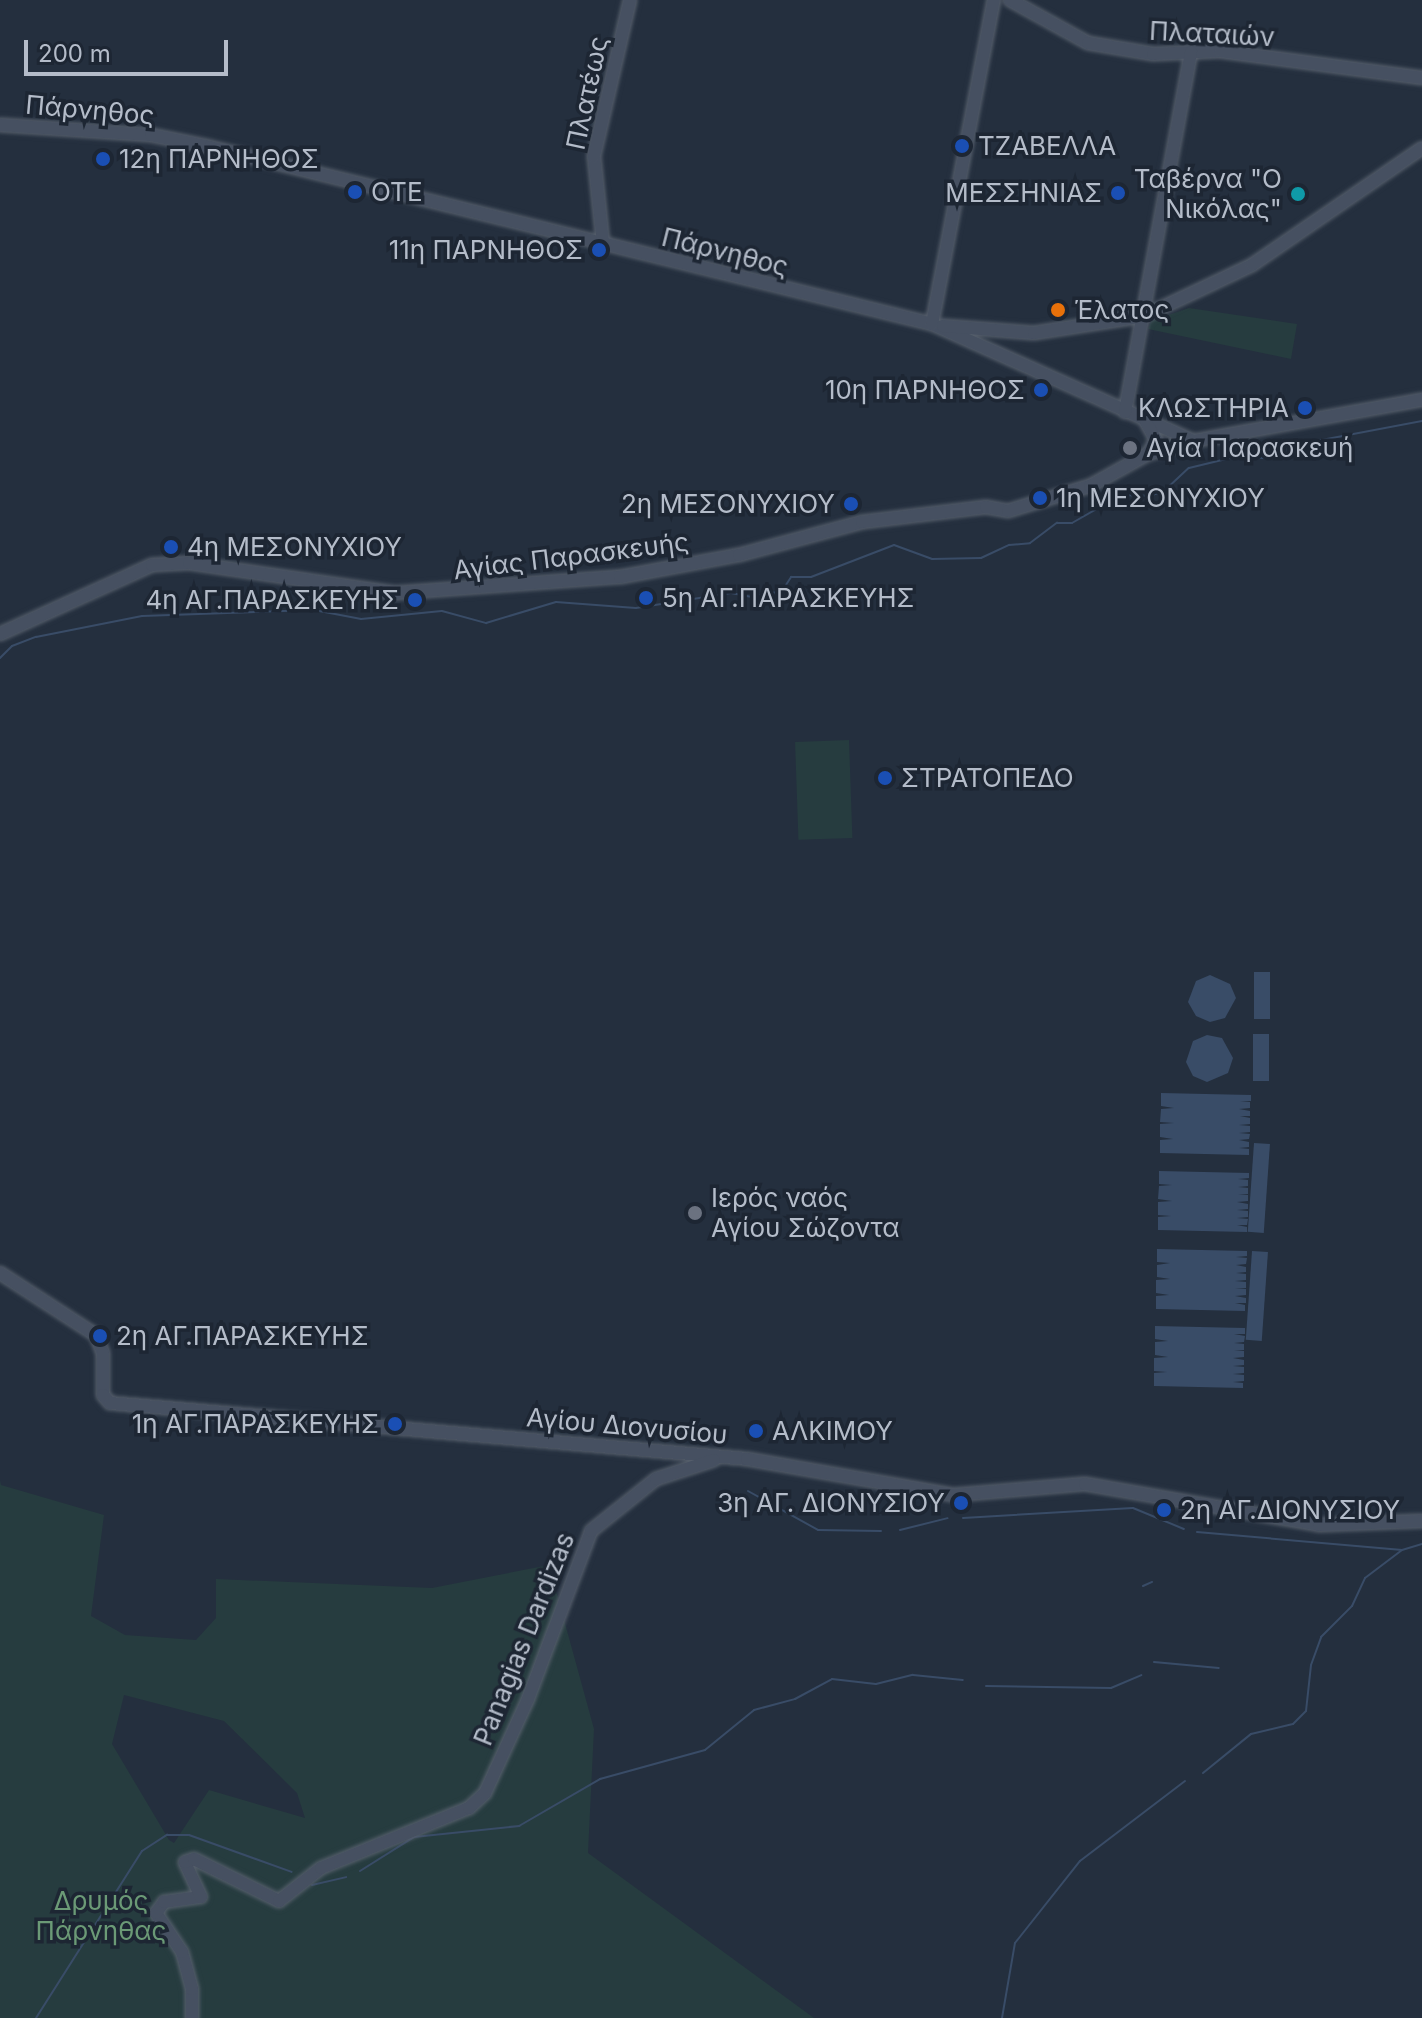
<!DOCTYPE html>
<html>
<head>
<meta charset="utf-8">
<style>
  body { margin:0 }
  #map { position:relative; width:1422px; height:2018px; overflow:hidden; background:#242f3e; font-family:Inter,sans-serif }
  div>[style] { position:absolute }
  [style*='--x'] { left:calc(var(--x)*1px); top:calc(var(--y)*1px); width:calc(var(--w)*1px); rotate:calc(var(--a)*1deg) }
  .green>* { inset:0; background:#263c3f; transform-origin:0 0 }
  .water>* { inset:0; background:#394c67; transform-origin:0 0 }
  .stream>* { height:2px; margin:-1px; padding:0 1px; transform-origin:1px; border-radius:1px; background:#394c67 }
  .roads { filter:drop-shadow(0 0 2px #565f6c) drop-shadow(0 0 2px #565f6c) }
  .secondary>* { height:12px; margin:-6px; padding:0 6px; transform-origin:6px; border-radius:6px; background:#465061 }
  .dots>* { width:22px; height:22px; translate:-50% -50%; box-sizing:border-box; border:4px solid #1d2633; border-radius:50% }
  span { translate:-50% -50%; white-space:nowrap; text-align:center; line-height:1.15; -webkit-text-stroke:7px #1d2633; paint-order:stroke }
  .street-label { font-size:26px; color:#b4bcc9 }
  .poi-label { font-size:26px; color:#b4bcc9 }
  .left { translate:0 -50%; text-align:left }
  .right { translate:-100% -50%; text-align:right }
  .park-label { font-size:26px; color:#6b9a76 }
  .scale { position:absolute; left:24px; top:40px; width:204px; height:36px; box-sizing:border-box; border:4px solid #b4bcc9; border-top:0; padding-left:10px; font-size:24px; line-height:28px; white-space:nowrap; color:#b4bcc9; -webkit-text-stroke:6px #1d2633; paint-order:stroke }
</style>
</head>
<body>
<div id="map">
  <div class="green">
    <div style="clip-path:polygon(1189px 308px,1297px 324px,1291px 359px,1148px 329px,1151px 321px)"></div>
    <div style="left:849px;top:740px;width:98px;height:54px;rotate:88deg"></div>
    <div style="clip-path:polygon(evenodd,0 1480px,1px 1485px,104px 1515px,91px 1616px,125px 1635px,196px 1640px,216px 1618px,216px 1579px,432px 1588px,549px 1565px,594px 1729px,588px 1853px,814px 2018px,0 2018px,0 1480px,124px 1695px,224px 1721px,297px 1793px,305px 1818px,209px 1790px,174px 1843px,169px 1840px,112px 1744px,124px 1695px)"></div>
  </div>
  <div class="water">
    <div style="left:1254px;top:972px;width:16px;height:47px"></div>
    <div style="clip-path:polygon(1210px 975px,1230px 984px,1236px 998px,1225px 1018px,1210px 1022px,1196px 1016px,1188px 1002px,1196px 981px)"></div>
    <div style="left:1253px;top:1034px;width:16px;height:47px"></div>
    <div style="clip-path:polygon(1207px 1035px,1222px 1038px,1233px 1058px,1228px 1073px,1207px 1082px,1193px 1076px,1186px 1062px,1193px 1041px)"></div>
    <div style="clip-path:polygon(1161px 1093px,1251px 1095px,1251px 1101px,1240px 1101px,1250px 1102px,1250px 1108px,1239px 1109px,1250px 1111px,1250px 1116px,1240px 1116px,1250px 1118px,1250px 1124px,1239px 1125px,1250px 1126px,1250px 1132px,1239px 1133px,1250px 1134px,1249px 1139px,1239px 1140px,1249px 1142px,1249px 1147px,1239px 1148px,1249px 1149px,1249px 1155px,1160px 1153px,1160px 1140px,1173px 1139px,1160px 1137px,1160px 1124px,1174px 1123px,1160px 1122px,1161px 1109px,1174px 1108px,1161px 1106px)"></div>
    <div style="left:1254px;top:1143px;width:16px;height:89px;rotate:4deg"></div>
    <div style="clip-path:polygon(1159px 1171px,1249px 1173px,1249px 1178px,1238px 1179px,1248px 1180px,1248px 1186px,1238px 1187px,1248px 1188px,1248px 1194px,1238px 1195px,1248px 1195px,1248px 1201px,1237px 1202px,1248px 1204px,1248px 1209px,1237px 1210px,1248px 1211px,1248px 1217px,1237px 1218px,1248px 1219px,1247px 1225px,1237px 1225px,1247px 1227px,1247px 1232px,1158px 1230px,1158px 1217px,1171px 1216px,1158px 1215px,1158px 1202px,1172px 1201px,1158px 1199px,1159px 1186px,1172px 1185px,1159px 1184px)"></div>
    <div style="clip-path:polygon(1157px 1249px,1247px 1251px,1247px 1256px,1236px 1257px,1247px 1258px,1246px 1264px,1236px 1265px,1246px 1267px,1246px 1272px,1236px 1273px,1246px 1274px,1246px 1280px,1235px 1281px,1246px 1282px,1246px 1288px,1235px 1289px,1246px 1289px,1246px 1295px,1235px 1296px,1246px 1298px,1246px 1303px,1235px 1303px,1245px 1305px,1245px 1311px,1156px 1309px,1156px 1296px,1169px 1295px,1156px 1293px,1156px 1280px,1170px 1279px,1157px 1277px,1157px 1265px,1170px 1263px,1157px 1262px)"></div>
    <div style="left:1252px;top:1251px;width:16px;height:89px;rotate:4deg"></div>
    <div style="clip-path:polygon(1155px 1326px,1245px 1328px,1245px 1334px,1234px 1334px,1245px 1336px,1244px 1342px,1234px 1343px,1244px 1344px,1244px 1350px,1234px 1350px,1244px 1351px,1244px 1357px,1233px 1358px,1244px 1360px,1244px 1365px,1233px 1366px,1244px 1367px,1244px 1373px,1233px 1374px,1244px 1375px,1244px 1381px,1233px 1382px,1243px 1383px,1243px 1388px,1154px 1386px,1154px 1373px,1167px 1372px,1154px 1371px,1154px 1358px,1168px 1357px,1155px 1355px,1155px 1342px,1168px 1341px,1155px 1339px)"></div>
  </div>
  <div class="stream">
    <div style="--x:0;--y:658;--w:17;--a:-45"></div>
    <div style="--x:12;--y:646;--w:26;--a:-21"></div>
    <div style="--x:36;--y:637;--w:108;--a:-11.2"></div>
    <div style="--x:142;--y:616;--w:172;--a:-2"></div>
    <div style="--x:314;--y:610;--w:48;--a:10.8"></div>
    <div style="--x:361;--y:619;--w:81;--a:-5.6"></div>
    <div style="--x:442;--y:611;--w:46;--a:15.3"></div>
    <div style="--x:486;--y:623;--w:73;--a:-16.7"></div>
    <div style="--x:556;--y:602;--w:80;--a:4.3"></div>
    <div style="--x:636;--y:608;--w:96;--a:-9"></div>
    <div style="--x:731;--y:593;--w:20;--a:11"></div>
    <div style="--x:751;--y:597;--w:32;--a:-11"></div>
    <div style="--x:782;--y:591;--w:17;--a:-57"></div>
    <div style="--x:791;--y:577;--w:20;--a:0"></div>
    <div style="--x:811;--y:577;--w:89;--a:-21.1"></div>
    <div style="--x:894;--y:545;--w:40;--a:20.2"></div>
    <div style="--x:932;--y:559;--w:49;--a:-1.2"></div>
    <div style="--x:981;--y:558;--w:31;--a:-25"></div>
    <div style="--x:1009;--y:545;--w:21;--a:-5"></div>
    <div style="--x:1030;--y:543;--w:34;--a:-37"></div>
    <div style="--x:1057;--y:523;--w:15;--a:0"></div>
    <div style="--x:1072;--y:523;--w:56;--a:-29.7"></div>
    <div style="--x:1121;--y:495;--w:28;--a:2"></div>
    <div style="--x:1149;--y:496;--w:16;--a:-18"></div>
    <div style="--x:1164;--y:491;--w:34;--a:-43"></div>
    <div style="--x:1189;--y:468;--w:51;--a:-13.5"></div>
    <div style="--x:1239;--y:456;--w:33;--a:5"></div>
    <div style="--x:1272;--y:459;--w:43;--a:-23.6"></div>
    <div style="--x:1311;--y:442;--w:113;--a:-10.7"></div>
    <div style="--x:748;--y:1491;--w:80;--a:29.1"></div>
    <div style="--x:818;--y:1530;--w:63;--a:0.9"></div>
    <div style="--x:963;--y:1518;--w:170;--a:-3.4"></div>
    <div style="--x:1133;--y:1508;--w:55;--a:22.4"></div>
    <div style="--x:900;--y:1530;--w:49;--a:-14"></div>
    <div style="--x:1197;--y:1532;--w:206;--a:5"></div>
    <div style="--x:1402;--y:1550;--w:21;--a:-17"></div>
    <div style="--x:1143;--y:1586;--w:10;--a:-24"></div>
    <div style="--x:1154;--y:1662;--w:65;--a:5.3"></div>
    <div style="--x:986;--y:1686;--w:125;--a:0.9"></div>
    <div style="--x:1111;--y:1688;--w:33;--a:-23"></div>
    <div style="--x:1203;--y:1773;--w:62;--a:-39.1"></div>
    <div style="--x:1251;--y:1734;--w:43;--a:-13.4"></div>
    <div style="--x:1293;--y:1724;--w:18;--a:-45"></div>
    <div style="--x:1306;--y:1711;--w:46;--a:-83.8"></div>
    <div style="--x:1311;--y:1665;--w:30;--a:-70"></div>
    <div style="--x:1321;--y:1637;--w:44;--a:-45"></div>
    <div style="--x:1352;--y:1606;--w:31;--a:-65"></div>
    <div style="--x:1365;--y:1578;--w:46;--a:-37.1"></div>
    <div style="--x:360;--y:1871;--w:64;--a:-32.2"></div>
    <div style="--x:414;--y:1837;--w:106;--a:-6"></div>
    <div style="--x:519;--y:1826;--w:94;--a:-30.1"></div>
    <div style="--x:600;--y:1779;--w:109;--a:-15.4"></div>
    <div style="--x:705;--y:1750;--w:63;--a:-39.2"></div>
    <div style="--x:754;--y:1710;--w:42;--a:-15"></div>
    <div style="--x:795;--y:1699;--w:42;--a:-28.4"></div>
    <div style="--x:832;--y:1679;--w:44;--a:6.5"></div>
    <div style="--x:876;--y:1684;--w:38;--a:-14"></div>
    <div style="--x:913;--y:1675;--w:50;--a:5.7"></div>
    <div style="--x:312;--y:1885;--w:35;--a:-13"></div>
    <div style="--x:36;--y:2018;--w:198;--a:-57.6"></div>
    <div style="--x:142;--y:1851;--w:30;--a:-33"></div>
    <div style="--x:167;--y:1835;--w:22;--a:0"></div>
    <div style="--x:189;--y:1835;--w:109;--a:19.8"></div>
    <div style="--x:1002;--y:2018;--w:76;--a:-80.2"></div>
    <div style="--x:1015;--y:1943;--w:105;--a:-51.6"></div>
    <div style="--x:1080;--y:1861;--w:132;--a:-37.3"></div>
  </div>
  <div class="roads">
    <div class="secondary">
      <div style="--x:1010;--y:0;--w:89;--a:28.9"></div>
      <div style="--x:1088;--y:43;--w:66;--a:9.6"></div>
      <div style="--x:1153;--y:54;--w:67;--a:-2.6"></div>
      <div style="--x:1220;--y:51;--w:204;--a:7.6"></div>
      <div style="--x:0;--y:125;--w:151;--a:3.8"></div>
      <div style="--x:151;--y:135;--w:60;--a:11.5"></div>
      <div style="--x:210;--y:147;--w:743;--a:13.77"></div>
      <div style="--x:932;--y:324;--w:286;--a:24.1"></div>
      <div style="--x:603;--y:243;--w:87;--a:-95.9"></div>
      <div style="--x:594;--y:156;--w:160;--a:-77"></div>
      <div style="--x:932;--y:324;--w:330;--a:-79.2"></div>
      <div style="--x:943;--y:326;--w:91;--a:4.4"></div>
      <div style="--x:1034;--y:333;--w:111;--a:-8.8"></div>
      <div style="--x:1144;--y:316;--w:119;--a:-25.3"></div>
      <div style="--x:1252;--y:265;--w:206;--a:-34.5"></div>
      <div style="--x:1125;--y:412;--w:366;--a:-79.6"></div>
      <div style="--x:1146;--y:422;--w:21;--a:61"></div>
      <div style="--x:1156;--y:440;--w:16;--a:120"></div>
      <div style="--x:0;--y:634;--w:167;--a:-24.4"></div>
      <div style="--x:152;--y:565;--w:37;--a:-3"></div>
      <div style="--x:189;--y:563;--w:208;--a:8.3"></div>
      <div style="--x:395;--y:593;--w:226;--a:-4.1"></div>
      <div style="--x:620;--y:577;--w:121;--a:-10.5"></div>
      <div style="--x:739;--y:555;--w:127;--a:-15"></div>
      <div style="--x:862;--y:522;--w:125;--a:-6.9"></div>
      <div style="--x:986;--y:507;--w:22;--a:10"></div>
      <div style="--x:1008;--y:511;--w:86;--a:-17"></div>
      <div style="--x:1090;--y:486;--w:66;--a:-28.9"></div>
      <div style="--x:1148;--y:454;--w:47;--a:-16.1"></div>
      <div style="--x:1193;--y:441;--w:233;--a:-10.2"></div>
      <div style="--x:0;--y:1273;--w:114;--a:32.9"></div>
      <div style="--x:96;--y:1335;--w:19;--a:69"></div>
      <div style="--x:103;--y:1353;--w:42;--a:90"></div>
      <div style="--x:103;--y:1395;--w:11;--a:49"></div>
      <div style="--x:110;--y:1403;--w:639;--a:5.02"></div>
      <div style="--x:747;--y:1459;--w:210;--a:9.9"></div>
      <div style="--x:954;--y:1495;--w:131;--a:-4.8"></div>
      <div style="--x:1085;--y:1484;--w:238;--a:9.9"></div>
      <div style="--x:1319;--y:1525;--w:103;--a:-2.2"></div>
      <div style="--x:192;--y:2018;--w:29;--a:-90"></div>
      <div style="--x:192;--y:1989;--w:38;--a:-105"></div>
      <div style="--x:182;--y:1952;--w:47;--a:-123.7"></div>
      <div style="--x:156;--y:1913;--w:14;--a:-54"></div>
      <div style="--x:164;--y:1902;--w:37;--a:-8"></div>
      <div style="--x:201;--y:1897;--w:38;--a:-115"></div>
      <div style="--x:185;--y:1862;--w:9;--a:-18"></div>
      <div style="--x:194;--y:1859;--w:95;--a:26.3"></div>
      <div style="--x:279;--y:1901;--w:53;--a:-38.2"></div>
      <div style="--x:321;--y:1868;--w:160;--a:-22.1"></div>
      <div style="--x:469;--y:1808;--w:22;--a:-43"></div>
      <div style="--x:485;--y:1793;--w:103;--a:-65.4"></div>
      <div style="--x:528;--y:1699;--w:179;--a:-69.4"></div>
      <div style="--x:591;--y:1531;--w:83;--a:-38.7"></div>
      <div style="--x:656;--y:1479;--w:61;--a:-18.1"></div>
    </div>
  </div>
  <div class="dots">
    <div style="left:962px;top:146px;background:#1a4fb4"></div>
    <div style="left:103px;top:159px;background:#1a4fb4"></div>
    <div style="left:355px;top:192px;background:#1a4fb4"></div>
    <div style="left:1118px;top:193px;background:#1a4fb4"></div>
    <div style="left:1298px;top:194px;background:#0f9aa8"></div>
    <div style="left:599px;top:250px;background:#1a4fb4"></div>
    <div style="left:1058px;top:310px;background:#e8710a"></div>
    <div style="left:1041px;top:390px;background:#1a4fb4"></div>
    <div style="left:1305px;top:408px;background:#1a4fb4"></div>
    <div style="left:1130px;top:448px;background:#6b7280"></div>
    <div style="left:1040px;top:498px;background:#1a4fb4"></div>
    <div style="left:851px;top:504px;background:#1a4fb4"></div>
    <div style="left:171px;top:547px;background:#1a4fb4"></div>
    <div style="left:646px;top:598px;background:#1a4fb4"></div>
    <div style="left:415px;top:600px;background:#1a4fb4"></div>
    <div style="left:885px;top:778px;background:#1a4fb4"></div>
    <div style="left:695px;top:1213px;background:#6b7280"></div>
    <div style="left:100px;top:1336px;background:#1a4fb4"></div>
    <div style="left:395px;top:1424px;background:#1a4fb4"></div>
    <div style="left:756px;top:1431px;background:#1a4fb4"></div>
    <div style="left:961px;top:1503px;background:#1a4fb4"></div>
    <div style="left:1164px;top:1510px;background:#1a4fb4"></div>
  </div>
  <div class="street-label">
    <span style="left:1212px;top:34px;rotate:3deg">Πλαταιών</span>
    <span style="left:587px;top:93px;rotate:-78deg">Πλατέως</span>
    <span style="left:90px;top:110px;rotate:5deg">Πάρνηθος</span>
    <span style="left:725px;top:252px;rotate:14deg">Πάρνηθος</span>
    <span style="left:571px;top:556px;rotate:-7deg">Αγίας Παρασκευής</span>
    <span style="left:627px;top:1426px;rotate:5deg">Αγίου Διονυσίου</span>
    <span style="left:524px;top:1639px;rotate:-68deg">Panagias Dardizas</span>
  </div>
  <div class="poi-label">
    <span class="left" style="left:978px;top:146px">ΤΖΑΒΕΛΛΑ</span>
    <span class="left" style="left:119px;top:159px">12η ΠΑΡΝΗΘΟΣ</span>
    <span class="right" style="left:1282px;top:194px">Ταβέρνα "Ο<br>Νικόλας"</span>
    <span class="left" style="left:371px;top:192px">ΟΤΕ</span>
    <span class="right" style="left:1102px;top:193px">ΜΕΣΣΗΝΙΑΣ</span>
    <span class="right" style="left:583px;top:250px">11η ΠΑΡΝΗΘΟΣ</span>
    <span class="left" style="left:1074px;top:310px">Έλατος</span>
    <span class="right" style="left:1025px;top:390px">10η ΠΑΡΝΗΘΟΣ</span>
    <span class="right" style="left:1289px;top:408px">ΚΛΩΣΤΗΡΙΑ</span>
    <span class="left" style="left:1146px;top:448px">Αγία Παρασκευή</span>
    <span class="left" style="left:1056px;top:498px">1η ΜΕΣΟΝΥΧΙΟΥ</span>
    <span class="right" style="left:835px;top:504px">2η ΜΕΣΟΝΥΧΙΟΥ</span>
    <span class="left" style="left:187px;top:547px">4η ΜΕΣΟΝΥΧΙΟΥ</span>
    <span class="left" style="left:662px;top:598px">5η ΑΓ.ΠΑΡΑΣΚΕΥΗΣ</span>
    <span class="right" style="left:399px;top:600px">4η ΑΓ.ΠΑΡΑΣΚΕΥΗΣ</span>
    <span class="left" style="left:901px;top:778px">ΣΤΡΑΤΟΠΕΔΟ</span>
    <span class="left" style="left:711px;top:1213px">Ιερός ναός<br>Αγίου Σώζοντα</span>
    <span class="left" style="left:116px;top:1336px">2η ΑΓ.ΠΑΡΑΣΚΕΥΗΣ</span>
    <span class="right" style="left:379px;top:1424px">1η ΑΓ.ΠΑΡΑΣΚΕΥΗΣ</span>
    <span class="left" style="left:772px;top:1431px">ΑΛΚΙΜΟΥ</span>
    <span class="right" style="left:945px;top:1503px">3η ΑΓ. ΔΙΟΝΥΣΙΟΥ</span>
    <span class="left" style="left:1180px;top:1510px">2η ΑΓ.ΔΙΟΝΥΣΙΟΥ</span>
  </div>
  <div class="park-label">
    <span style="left:101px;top:1916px">Δρυμός<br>Πάρνηθας</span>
  </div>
  <div class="scale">200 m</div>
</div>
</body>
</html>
